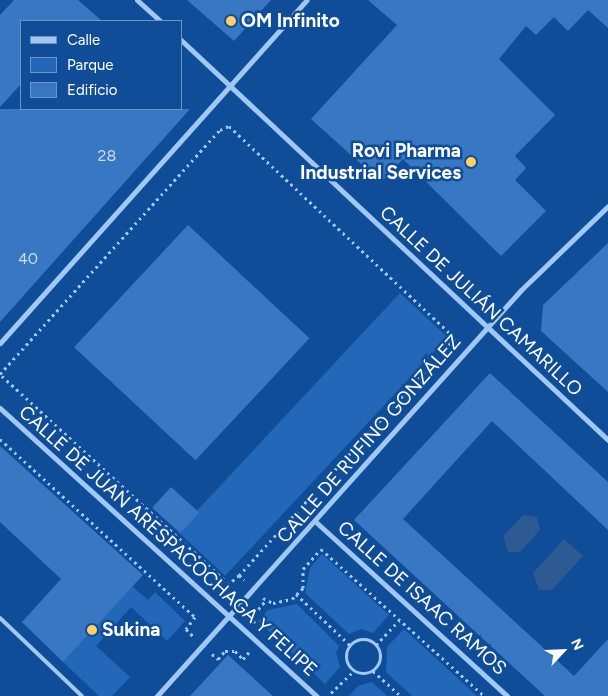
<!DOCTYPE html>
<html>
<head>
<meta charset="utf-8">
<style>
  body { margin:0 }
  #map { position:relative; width:608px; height:696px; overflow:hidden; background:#104d99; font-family:Figtree,sans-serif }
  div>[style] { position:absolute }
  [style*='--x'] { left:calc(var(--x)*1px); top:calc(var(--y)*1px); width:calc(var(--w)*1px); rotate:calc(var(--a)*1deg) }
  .green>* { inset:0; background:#2267b8; transform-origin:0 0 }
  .water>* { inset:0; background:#2d5a92 }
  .building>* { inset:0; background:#3877c1; transform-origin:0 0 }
  .path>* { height:3px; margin-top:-1.5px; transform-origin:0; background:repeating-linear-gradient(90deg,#a1c8f5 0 2.5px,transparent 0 6.5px) }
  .path>.ring { margin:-1.5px; padding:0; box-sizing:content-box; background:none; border:3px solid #a1c8f5; border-radius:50% }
  .lane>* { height:4px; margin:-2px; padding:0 2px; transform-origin:2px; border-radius:2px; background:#a1c8f5 }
  .street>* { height:5px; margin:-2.5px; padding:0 2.5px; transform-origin:2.5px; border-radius:2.5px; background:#a1c8f5 }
  .dots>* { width:14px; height:14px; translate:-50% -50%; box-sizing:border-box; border:2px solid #104d99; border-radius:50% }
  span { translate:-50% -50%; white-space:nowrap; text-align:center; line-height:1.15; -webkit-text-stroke:5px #104d99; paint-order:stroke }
  .number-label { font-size:16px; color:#cdddf0 }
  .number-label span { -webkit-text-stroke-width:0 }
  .poi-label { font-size:19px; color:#fff; font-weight:700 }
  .left { translate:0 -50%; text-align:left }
  .right { translate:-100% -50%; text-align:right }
  .street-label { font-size:19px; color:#fff }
  .legend { position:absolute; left:20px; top:20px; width:162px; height:90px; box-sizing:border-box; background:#104d99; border:1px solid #7094c2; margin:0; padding:6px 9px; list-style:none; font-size:15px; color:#fff }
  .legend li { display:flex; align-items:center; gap:10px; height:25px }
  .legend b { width:25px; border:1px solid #7094c2 }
  .north { position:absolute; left:538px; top:626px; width:50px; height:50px; -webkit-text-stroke:4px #104d99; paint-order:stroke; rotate:65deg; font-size:14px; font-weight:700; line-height:20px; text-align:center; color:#fff }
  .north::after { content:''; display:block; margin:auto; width:18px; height:22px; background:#fff; clip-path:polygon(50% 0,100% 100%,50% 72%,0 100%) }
</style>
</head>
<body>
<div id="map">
  <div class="green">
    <div style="left:400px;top:293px;width:65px;height:326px;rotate:43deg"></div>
    <div style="clip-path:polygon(322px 554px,389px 615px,373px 633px,362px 629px,349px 634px,305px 593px,310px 568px)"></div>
    <div style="clip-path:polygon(132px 586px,148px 600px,155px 592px,185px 621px,167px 641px,131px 607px,96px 646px,130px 677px,112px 696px,99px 696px,63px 662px)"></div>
    <div style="clip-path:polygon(297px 604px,339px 646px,336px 653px,340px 667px,325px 684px,258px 621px,268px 610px)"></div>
    <div style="clip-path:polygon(404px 629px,477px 696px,412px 696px,386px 672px,387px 647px)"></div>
    <div style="clip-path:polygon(372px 682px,387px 696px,349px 696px,358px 686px)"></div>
  </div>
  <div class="water">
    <div style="clip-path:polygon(523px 515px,537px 517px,540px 530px,520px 552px,508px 552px,503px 536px)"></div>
    <div style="clip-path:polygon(564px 539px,583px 556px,552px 590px,539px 590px,533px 573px)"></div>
  </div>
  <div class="building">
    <div style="clip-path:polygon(14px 0,78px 0,102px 21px,21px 21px,21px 84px,0 107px,0 15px)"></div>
    <div style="clip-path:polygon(187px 0,271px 0,234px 41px)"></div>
    <div style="clip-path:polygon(368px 0,608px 0,608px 28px,588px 10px,568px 31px,554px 17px,536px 35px,526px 26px,499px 59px,555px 115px,515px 156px,526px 168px,515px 180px,546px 211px,501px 256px,403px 159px,381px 182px,311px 119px,397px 25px)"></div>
    <div style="clip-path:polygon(0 109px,190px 109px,0 322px)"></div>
    <div style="left:188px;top:225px;width:166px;height:167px;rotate:43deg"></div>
    <div style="clip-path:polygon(608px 243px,608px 392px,541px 331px,543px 305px)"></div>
    <div style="clip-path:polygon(490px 373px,608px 482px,608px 530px,492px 421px,403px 519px,574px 676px,608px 639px,608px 696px,545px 696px,354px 520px)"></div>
    <div style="clip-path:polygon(0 446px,143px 575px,63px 662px,22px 622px,61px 579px,0 522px)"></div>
    <div style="left:171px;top:487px;width:38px;height:28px;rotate:42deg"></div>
    <div style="clip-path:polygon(228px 655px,273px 696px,190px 696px)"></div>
  </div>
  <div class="path">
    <div style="--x:0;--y:439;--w:264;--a:42.4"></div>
    <div style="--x:195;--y:617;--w:15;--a:127"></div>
    <div style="--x:186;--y:629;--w:10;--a:45"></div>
    <div style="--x:239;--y:575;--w:13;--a:138"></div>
    <div style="--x:229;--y:584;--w:311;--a:-137.5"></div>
    <div style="--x:0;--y:374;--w:329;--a:-48"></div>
    <div style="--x:220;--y:130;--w:10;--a:-24"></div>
    <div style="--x:229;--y:126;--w:310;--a:43.2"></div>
    <div style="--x:455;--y:338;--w:321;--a:132.3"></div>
    <div style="--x:239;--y:575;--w:7;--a:45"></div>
    <div style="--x:296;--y:594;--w:74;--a:43.4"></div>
    <div style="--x:263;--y:598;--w:11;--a:27"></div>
    <div style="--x:273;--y:603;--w:19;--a:-12"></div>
    <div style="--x:292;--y:599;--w:16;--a:-45"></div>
    <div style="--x:303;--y:588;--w:19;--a:-90"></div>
    <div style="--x:303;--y:569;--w:27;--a:-48"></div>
    <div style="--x:321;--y:549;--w:219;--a:42"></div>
    <div style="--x:254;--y:623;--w:9;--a:-90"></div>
    <div style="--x:254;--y:614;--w:18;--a:-49"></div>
    <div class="ring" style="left:346px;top:639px;width:31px;height:31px"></div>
    <div style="--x:376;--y:645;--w:34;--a:-47"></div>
    <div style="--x:212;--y:654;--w:8;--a:40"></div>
    <div style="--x:218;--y:659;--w:11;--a:-49"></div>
    <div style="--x:225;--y:651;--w:10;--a:0"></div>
    <div style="--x:235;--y:651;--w:11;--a:45"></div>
    <div style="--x:243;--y:659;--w:9;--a:-49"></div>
    <div style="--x:373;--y:671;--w:38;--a:42"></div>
    <div style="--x:331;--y:693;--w:32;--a:-44"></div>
  </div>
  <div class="lane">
    <div style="--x:0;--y:618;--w:113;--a:43.6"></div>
  </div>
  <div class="street">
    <div style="--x:137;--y:0;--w:31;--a:42"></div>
    <div style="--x:181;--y:40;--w:585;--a:43.13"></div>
    <div style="--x:0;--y:343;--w:460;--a:-48.2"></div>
    <div style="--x:0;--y:408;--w:428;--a:42.3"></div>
    <div style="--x:317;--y:523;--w:257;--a:42.3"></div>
    <div style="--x:157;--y:696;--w:545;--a:-48.12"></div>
    <div style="--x:521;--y:290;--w:121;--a:-44"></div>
  </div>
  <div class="dots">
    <div style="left:231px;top:21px;background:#ffd064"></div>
    <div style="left:471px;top:162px;background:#ffd064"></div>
    <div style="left:92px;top:630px;background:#ffd064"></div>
  </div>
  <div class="number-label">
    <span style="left:107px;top:156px">28</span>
    <span style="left:28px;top:259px">40</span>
  </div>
  <div class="poi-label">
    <span class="left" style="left:241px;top:21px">OM Infinito</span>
    <span class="right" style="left:461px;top:162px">Rovi Pharma<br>Industrial Services</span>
    <span class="left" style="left:102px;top:630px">Sukina</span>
  </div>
  <div class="street-label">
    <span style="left:481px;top:301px;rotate:43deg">CALLE DE JULIÁN CAMARILLO</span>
    <span style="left:369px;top:439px;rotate:-49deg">CALLE DE RUFINO GONZÁLEZ</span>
    <span style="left:168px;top:541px;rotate:42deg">CALLE DE JUAN ARESPACOCHAGA Y FELIPE</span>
    <span style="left:422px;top:598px;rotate:42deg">CALLE DE ISAAC RAMOS</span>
  </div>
  <ul class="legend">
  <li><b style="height:6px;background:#a1c8f5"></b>Calle</li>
  <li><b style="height:14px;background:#2267b8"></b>Parque</li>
  <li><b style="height:14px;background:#3877c1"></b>Edificio</li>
  </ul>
  <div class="north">N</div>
</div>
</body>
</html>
